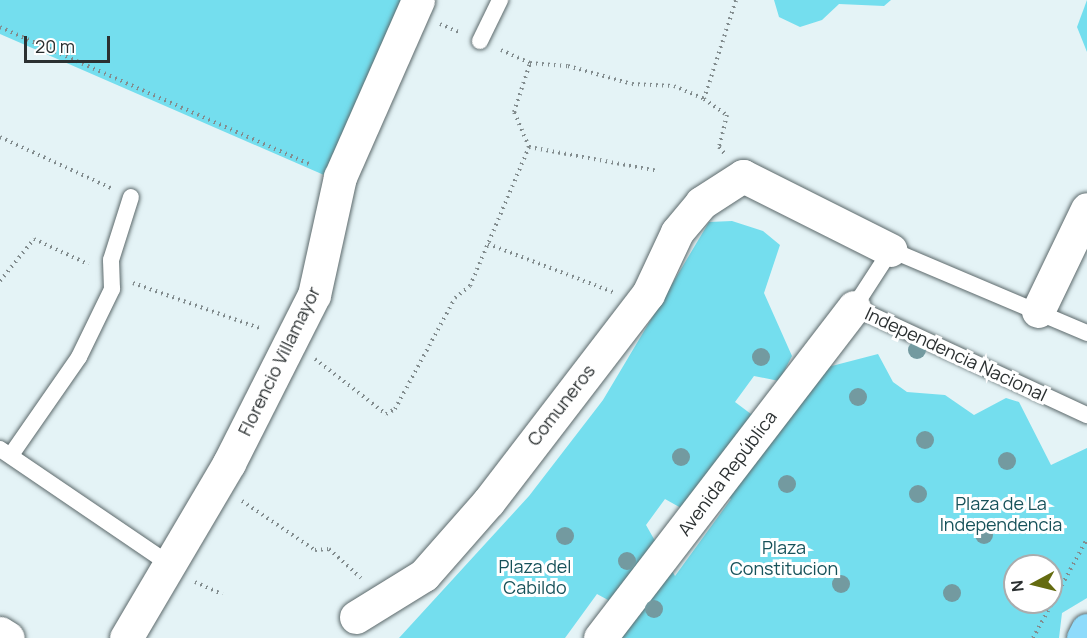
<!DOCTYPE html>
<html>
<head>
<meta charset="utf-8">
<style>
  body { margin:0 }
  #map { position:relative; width:1087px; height:638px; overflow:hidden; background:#e4f3f6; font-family:Manrope,sans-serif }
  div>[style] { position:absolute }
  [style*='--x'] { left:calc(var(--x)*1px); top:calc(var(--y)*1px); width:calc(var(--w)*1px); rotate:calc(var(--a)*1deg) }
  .green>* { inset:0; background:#74deee }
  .path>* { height:4px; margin-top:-2px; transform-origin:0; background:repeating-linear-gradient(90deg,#828c8e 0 1.5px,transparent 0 6px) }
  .roads { filter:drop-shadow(0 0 2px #5c696b) drop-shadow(0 0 2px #5c696b) }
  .service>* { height:16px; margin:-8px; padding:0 8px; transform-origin:8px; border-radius:8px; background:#fff }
  .minor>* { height:33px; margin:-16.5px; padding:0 16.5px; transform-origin:16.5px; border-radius:16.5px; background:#fff }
  .trunk>* { height:33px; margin:-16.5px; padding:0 16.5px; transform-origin:16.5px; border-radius:16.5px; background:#8edbfb }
  .trees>* { width:18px; height:18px; margin:-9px; border-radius:50%; background:#739aa0 }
  span { translate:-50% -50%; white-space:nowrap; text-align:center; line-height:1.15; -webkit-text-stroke:6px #fff; paint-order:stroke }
  .street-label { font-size:18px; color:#2b3031 }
  .park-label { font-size:18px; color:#17525a }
  .north { position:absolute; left:1003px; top:554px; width:60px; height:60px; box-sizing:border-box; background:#fff; border:2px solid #aaacad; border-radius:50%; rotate:263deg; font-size:16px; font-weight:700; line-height:24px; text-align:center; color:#2b3031 }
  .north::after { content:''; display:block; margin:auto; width:21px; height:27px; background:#646b10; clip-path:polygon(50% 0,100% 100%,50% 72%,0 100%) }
  .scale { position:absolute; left:24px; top:36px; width:86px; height:27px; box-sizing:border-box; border:3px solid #2b3031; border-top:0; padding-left:8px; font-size:18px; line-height:21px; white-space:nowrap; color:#2b3031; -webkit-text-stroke:4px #fff; paint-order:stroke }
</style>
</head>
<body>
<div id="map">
  <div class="green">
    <div style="clip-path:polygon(0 0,403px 0,324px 175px,0 34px)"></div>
    <div style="clip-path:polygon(774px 0,891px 0,884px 6px,839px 4px,822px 20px,800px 27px,779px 17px)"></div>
    <div style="clip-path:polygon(1087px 0,1087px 52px,1077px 27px)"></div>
    <div style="clip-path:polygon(evenodd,732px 221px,763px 231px,780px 245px,764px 293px,792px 356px,779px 381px,754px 376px,735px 402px,751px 414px,824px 368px,878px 354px,893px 382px,907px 392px,945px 395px,974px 415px,1006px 398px,1019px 402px,1051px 465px,1087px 448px,1087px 598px,1062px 613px,1059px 638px,612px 638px,608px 600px,597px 594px,565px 638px,399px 638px,529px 496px,603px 400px,709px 222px,732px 221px,723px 494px,731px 499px,675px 576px,646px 525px,665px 499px,681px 508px,723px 494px,732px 221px,1015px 566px,1051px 566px,1051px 602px,1015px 602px,1015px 566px)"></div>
  </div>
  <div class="path">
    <div style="--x:440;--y:24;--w:23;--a:23"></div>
    <div style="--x:0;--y:27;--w:341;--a:23.9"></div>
    <div style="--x:501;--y:50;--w:32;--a:24"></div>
    <div style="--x:530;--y:63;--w:38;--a:5"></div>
    <div style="--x:568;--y:66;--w:66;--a:15.7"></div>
    <div style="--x:632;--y:84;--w:42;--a:2.7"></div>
    <div style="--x:674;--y:86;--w:33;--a:23"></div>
    <div style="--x:704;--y:99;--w:28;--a:35"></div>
    <div style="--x:727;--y:115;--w:33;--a:104"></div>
    <div style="--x:719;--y:147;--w:8;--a:50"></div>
    <div style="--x:704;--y:99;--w:104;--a:-72.1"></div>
    <div style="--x:0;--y:137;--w:122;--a:24.7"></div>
    <div style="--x:529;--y:147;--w:131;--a:10.5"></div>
    <div style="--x:488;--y:244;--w:134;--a:21"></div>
    <div style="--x:0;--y:281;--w:54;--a:-51"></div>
    <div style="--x:34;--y:239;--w:60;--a:24.8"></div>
    <div style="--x:133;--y:283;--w:137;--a:19.6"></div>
    <div style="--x:315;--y:359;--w:90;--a:37.8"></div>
    <div style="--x:386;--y:414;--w:10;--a:-29"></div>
    <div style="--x:395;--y:409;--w:126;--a:-61.6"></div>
    <div style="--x:455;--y:298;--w:19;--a:-39"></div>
    <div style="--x:470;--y:286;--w:151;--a:-67"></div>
    <div style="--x:529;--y:147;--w:38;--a:-113"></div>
    <div style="--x:514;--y:112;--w:52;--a:-71.9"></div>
    <div style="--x:242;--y:501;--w:88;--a:33.9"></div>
    <div style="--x:315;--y:550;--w:14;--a:-4"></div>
    <div style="--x:329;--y:549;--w:43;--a:42.2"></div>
    <div style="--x:195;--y:582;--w:30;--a:24"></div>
    <div style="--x:1033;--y:638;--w:113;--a:-61.4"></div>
  </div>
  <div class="roads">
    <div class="service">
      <div style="--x:480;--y:41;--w:46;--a:-64"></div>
      <div style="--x:1087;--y:333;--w:213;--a:-157"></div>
      <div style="--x:891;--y:250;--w:68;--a:123"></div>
      <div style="--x:854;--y:307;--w:257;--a:24.9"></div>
      <div style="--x:0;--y:449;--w:203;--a:34.2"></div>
      <div style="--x:11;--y:455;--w:119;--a:-55.2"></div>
      <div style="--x:79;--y:357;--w:76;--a:-64.1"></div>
      <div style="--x:112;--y:289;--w:29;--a:-92"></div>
      <div style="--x:111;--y:260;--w:66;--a:-72.4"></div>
    </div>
    <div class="minor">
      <div style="--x:1038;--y:311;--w:113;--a:-64.3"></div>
      <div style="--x:356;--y:617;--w:80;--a:-31.7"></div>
      <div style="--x:424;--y:575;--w:98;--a:-48.7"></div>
      <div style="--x:489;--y:501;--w:261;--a:-52.5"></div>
      <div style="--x:648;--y:294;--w:68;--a:-64.9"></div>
      <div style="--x:677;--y:232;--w:38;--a:-50"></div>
      <div style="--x:701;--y:203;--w:50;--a:-32.7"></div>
      <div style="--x:743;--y:176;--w:165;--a:26.6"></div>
      <div style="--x:0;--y:633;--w:9;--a:32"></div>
      <div style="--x:126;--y:638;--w:203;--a:-59.5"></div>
      <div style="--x:229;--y:463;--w:188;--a:-63.2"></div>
      <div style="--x:314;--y:295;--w:121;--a:-77.6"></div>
      <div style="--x:340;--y:177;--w:193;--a:-66.2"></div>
      <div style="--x:600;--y:638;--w:417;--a:-52.5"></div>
    </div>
    <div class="trunk">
      <div style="--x:1083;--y:638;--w:9;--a:-63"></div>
    </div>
  </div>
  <div class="trees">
    <div style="left:917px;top:350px"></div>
    <div style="left:761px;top:357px"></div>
    <div style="left:858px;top:397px"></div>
    <div style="left:925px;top:440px"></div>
    <div style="left:681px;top:457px"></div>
    <div style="left:1007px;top:461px"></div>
    <div style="left:787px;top:484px"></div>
    <div style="left:918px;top:494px"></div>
    <div style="left:984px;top:535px"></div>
    <div style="left:565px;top:536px"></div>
    <div style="left:627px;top:561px"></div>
    <div style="left:841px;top:584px"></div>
    <div style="left:952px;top:593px"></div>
    <div style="left:654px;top:609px"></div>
  </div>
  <div class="street-label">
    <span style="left:956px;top:354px;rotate:25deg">Independencia Nacional</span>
    <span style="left:279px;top:361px;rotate:-64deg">Florencio Villamayor</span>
    <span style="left:561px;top:405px;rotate:-52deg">Comuneros</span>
    <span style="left:727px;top:473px;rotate:-53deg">Avenida República</span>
  </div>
  <div class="park-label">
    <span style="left:1001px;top:514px">Plaza de La<br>Independencia</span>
    <span style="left:784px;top:558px">Plaza<br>Constitucion</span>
    <span style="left:535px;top:577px">Plaza del<br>Cabildo</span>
  </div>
  <div class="north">N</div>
  <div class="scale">20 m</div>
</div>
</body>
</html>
